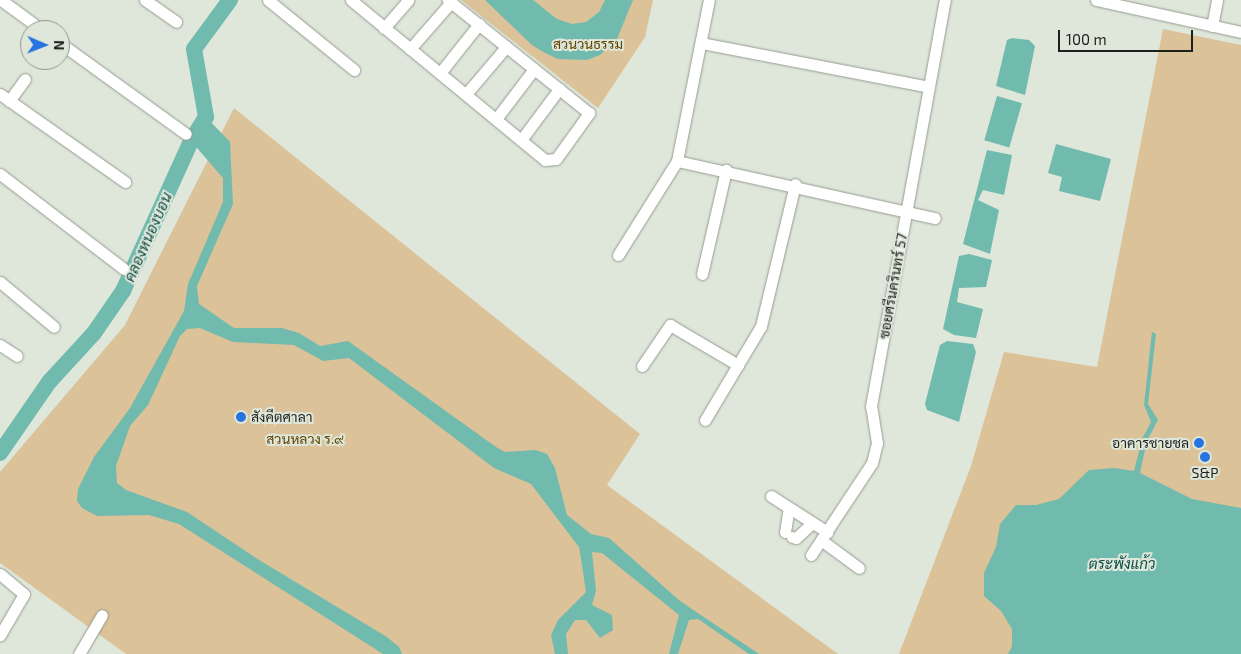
<!DOCTYPE html>
<html>
<head>
<meta charset="utf-8">
<style>
  body { margin:0 }
  #map { position:relative; width:1241px; height:654px; overflow:hidden; background:#dfe6da; font-family:"Exo 2",Sarabun,sans-serif }
  div>[style] { position:absolute }
  [style*='--x'] { left:calc(var(--x)*1px); top:calc(var(--y)*1px); width:calc(var(--w)*1px); rotate:calc(var(--a)*1deg) }
  .green>* { inset:0; background:#dbc298 }
  .water>* { inset:0; background:#71baae; transform-origin:0 0 }
  .river>* { height:16px; margin:-8px; padding:0 8px; transform-origin:8px; border-radius:8px; background:#71baae }
  .roads { filter:drop-shadow(0 0 1px #959c91) drop-shadow(0 0 1px #959c91) }
  .minor>* { height:11px; margin:-5.5px; padding:0 5.5px; transform-origin:5.5px; border-radius:5.5px; background:#fff }
  .dots>* { width:14px; height:14px; translate:-50% -50%; box-sizing:border-box; border:2px solid #dfe6da; border-radius:50% }
  span { translate:-50% -50%; white-space:nowrap; text-align:center; line-height:1.15; -webkit-text-stroke:4px #dfe6da; paint-order:stroke }
  .park-label { font-size:14px; color:#624500 }
  .street-label { font-size:14px; color:#1e201c }
  .poi-label { font-size:14px; color:#1e201c }
  .left { translate:0 -50%; text-align:left }
  .right { translate:-100% -50%; text-align:right }
  .water-label { font-size:15px; color:#0f5048; font-style:italic }
  .north { position:absolute; left:20px; top:20px; width:50px; height:50px; box-sizing:border-box; background:#dfe6da; border:1px solid #92978e; border-radius:50%; rotate:91deg; font-size:14px; font-weight:700; line-height:20px; text-align:center; color:#1e201c }
  .north::after { content:''; display:block; margin:auto; width:18px; height:22px; background:#2674df; clip-path:polygon(50% 0,100% 100%,50% 72%,0 100%) }
  .scale { position:absolute; left:1058px; top:30px; width:135px; height:22px; box-sizing:border-box; border:2px solid #1e201c; border-top:0; padding-left:6px; font-size:15px; line-height:18px; white-space:nowrap; color:#1e201c; -webkit-text-stroke:4px #dfe6da; paint-order:stroke }
</style>
</head>
<body>
<div id="map">
  <div class="green">
    <div style="clip-path:polygon(461px 0,653px 0,645px 37px,598px 108px)"></div>
    <div style="clip-path:polygon(1163px 29px,1241px 45px,1241px 654px,899px 654px,971px 466px,1004px 352px,1097px 367px)"></div>
    <div style="clip-path:polygon(234px 108px,640px 434px,607px 485px,838px 654px,126px 654px,0 563px,0 472px,125px 325px)"></div>
  </div>
  <div class="water">
    <div style="clip-path:polygon(485px 0,533px 0,557px 19px,572px 24px,586px 22px,599px 12px,605px 0,633px 0,617px 39px,600px 55px,587px 60px,558px 59px,545px 53px,532px 45px)"></div>
    <div style="clip-path:polygon(1012px 38px,1029px 40px,1035px 46px,1025px 95px,996px 86px,1007px 40px)"></div>
    <div style="left:997px;top:96px;width:26px;height:46px;rotate:16deg"></div>
    <div style="clip-path:polygon(206px 117px,230px 142px,233px 204px,197px 286px,199px 304px,234px 328px,282px 328px,299px 333px,320px 346px,348px 341px,496px 447px,505px 452px,536px 450px,547px 454px,555px 468px,567px 515px,591px 534px,609px 538px,680px 601px,759px 654px,749px 654px,698px 619px,689px 620px,678px 654px,669px 654px,679px 615px,602px 553px,592px 552px,596px 591px,592px 605px,612px 615px,613px 630px,600px 638px,586px 620px,575px 620px,566px 634px,568px 654px,555px 654px,551px 635px,558px 620px,586px 592px,582px 565px,579px 547px,531px 484px,494px 468px,349px 358px,323px 361px,294px 345px,233px 342px,200px 328px,187px 329px,180px 336px,148px 405px,130px 426px,116px 466px,117px 483px,126px 490px,187px 512px,259px 560px,387px 637px,399px 647px,402px 654px,383px 654px,179px 524px,149px 515px,97px 516px,82px 508px,77px 501px,78px 489px,94px 457px,130px 408px,184px 311px,188px 284px,223px 202px,223px 178px,191px 141px)"></div>
    <div style="clip-path:polygon(1056px 144px,1111px 159px,1100px 201px,1059px 191px,1062px 177px,1048px 173px)"></div>
    <div style="clip-path:polygon(987px 150px,1012px 155px,1004px 195px,983px 190px,978px 200px,999px 210px,990px 254px,963px 244px)"></div>
    <div style="clip-path:polygon(969px 254px,992px 260px,986px 287px,959px 288px,957px 302px,983px 309px,976px 338px,954px 335px,943px 329px,959px 256px)"></div>
    <div style="clip-path:polygon(1152px 332px,1156px 334px,1148px 404px,1158px 420px,1147px 441px,1140px 473px,1192px 499px,1241px 508px,1241px 654px,1008px 654px,1012px 646px,1012px 629px,1001px 611px,984px 596px,984px 573px,996px 547px,1000px 524px,1016px 505px,1036px 505px,1059px 499px,1089px 470px,1115px 468px,1134px 471px,1142px 439px,1151px 422px,1144px 405px)"></div>
    <div style="clip-path:polygon(947px 341px,973px 344px,976px 352px,959px 422px,927px 410px,925px 404px,940px 345px)"></div>
  </div>
  <div class="river">
    <div style="--x:0;--y:453;--w:86;--a:-55.4"></div>
    <div style="--x:49;--y:382;--w:67;--a:-47.4"></div>
    <div style="--x:94;--y:333;--w:51;--a:-55.4"></div>
    <div style="--x:123;--y:291;--w:165;--a:-65.6"></div>
    <div style="--x:191;--y:141;--w:28;--a:-58"></div>
    <div style="--x:206;--y:117;--w:69;--a:-100"></div>
    <div style="--x:194;--y:49;--w:61;--a:-53.7"></div>
  </div>
  <div class="roads">
    <div class="minor">
      <div style="--x:1;--y:0;--w:51;--a:36.2"></div>
      <div style="--x:145;--y:0;--w:38;--a:35"></div>
      <div style="--x:268;--y:0;--w:111;--a:39.1"></div>
      <div style="--x:351;--y:0;--w:251;--a:39.5"></div>
      <div style="--x:545;--y:160;--w:11;--a:-5"></div>
      <div style="--x:556;--y:159;--w:57;--a:-54.3"></div>
      <div style="--x:589;--y:113;--w:181;--a:-141.3"></div>
      <div style="--x:1096;--y:0;--w:148;--a:12.4"></div>
      <div style="--x:1212;--y:26;--w:26;--a:-79"></div>
      <div style="--x:384;--y:28;--w:37;--a:-49"></div>
      <div style="--x:60;--y:43;--w:155;--a:35.8"></div>
      <div style="--x:701;--y:43;--w:232;--a:10.9"></div>
      <div style="--x:410;--y:49;--w:62;--a:-48.9"></div>
      <div style="--x:440;--y:73;--w:63;--a:-51.5"></div>
      <div style="--x:0;--y:94;--w:153;--a:35.1"></div>
      <div style="--x:466;--y:94;--w:62;--a:-49.6"></div>
      <div style="--x:9;--y:101;--w:27;--a:-54"></div>
      <div style="--x:496;--y:119;--w:63;--a:-52.8"></div>
      <div style="--x:521;--y:140;--w:64;--a:-53.3"></div>
      <div style="--x:677;--y:161;--w:264;--a:12.5"></div>
      <div style="--x:0;--y:174;--w:156;--a:37.5"></div>
      <div style="--x:618;--y:255;--w:111;--a:-57.9"></div>
      <div style="--x:677;--y:161;--w:164;--a:-78.8"></div>
      <div style="--x:702;--y:274;--w:107;--a:-77"></div>
      <div style="--x:0;--y:282;--w:70;--a:39.8"></div>
      <div style="--x:0;--y:345;--w:20;--a:33"></div>
      <div style="--x:642;--y:366;--w:50;--a:-55.7"></div>
      <div style="--x:670;--y:325;--w:79;--a:30.5"></div>
      <div style="--x:705;--y:420;--w:109;--a:-59.2"></div>
      <div style="--x:761;--y:326;--w:146;--a:-76.5"></div>
      <div style="--x:771;--y:496;--w:67;--a:32.7"></div>
      <div style="--x:785;--y:532;--w:24;--a:-81"></div>
      <div style="--x:792;--y:537;--w:4;--a:14"></div>
      <div style="--x:796;--y:538;--w:22;--a:-43"></div>
      <div style="--x:821;--y:540;--w:47;--a:36.4"></div>
      <div style="--x:811;--y:555;--w:110;--a:-56.5"></div>
      <div style="--x:872;--y:463;--w:21;--a:-76"></div>
      <div style="--x:877;--y:443;--w:37;--a:-99"></div>
      <div style="--x:871;--y:406;--w:413;--a:-79.7"></div>
      <div style="--x:0;--y:574;--w:31;--a:40"></div>
      <div style="--x:24;--y:594;--w:48;--a:120.3"></div>
      <div style="--x:79;--y:654;--w:45;--a:-59.5"></div>
    </div>
  </div>
  <div class="dots">
    <div style="left:241px;top:417px;background:#2674df"></div>
    <div style="left:1199px;top:443px;background:#2674df"></div>
    <div style="left:1205px;top:457px;background:#2674df"></div>
  </div>
  <div class="park-label">
    <span style="left:588px;top:44px">สวนวนธรรม</span>
    <span style="left:305px;top:439px">สวนหลวง ร.๙</span>
  </div>
  <div class="street-label">
    <span style="left:893px;top:286px;rotate:-80deg">ซอยศรีนครินทร์ 57</span>
  </div>
  <div class="poi-label">
    <span class="left" style="left:251px;top:417px">สังคีตศาลา</span>
    <span class="right" style="left:1189px;top:443px">อาคารชายชล</span>
    <span style="left:1205px;top:473px">S&amp;P</span>
  </div>
  <div class="water-label">
    <span style="left:148px;top:237px;rotate:-66deg">คลองหนองบอน</span>
    <span style="left:1122px;top:564px">ตระพังแก้ว</span>
  </div>
  <div class="north">N</div>
  <div class="scale">100 m</div>
</div>
</body>
</html>
